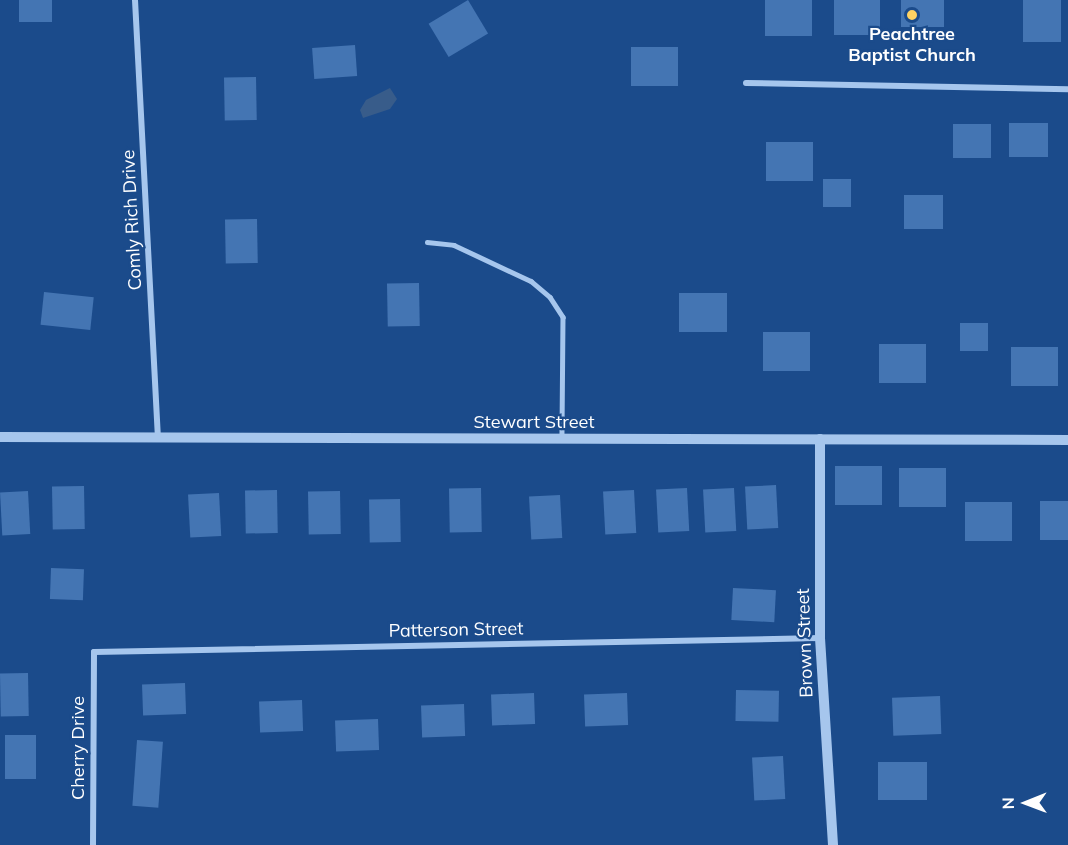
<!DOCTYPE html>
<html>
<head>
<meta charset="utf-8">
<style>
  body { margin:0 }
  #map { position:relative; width:1068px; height:845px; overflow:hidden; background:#1b4b8b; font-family:Mulish,sans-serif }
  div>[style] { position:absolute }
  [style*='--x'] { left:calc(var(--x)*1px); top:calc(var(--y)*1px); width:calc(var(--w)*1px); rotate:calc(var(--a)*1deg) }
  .water>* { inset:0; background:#385c8a }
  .building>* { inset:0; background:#4475b3; transform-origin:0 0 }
  .service>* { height:4.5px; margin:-2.25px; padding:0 2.25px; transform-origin:2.25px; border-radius:2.25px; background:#a6c6ed }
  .minor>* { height:6px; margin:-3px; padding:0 3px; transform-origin:3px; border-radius:3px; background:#a6c6ed }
  .tertiary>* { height:10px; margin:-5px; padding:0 5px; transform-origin:5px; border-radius:5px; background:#a6c6ed }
  .dots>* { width:16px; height:16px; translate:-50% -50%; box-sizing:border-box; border:3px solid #1b4b8b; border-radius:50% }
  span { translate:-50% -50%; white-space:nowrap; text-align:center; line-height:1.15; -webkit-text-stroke:4.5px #1b4b8b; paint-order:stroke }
  .poi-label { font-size:18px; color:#fff; font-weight:700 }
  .street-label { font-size:18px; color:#fff }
  .north { position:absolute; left:996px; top:773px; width:60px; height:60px; -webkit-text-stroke:4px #1b4b8b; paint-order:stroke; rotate:269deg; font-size:16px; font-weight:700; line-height:24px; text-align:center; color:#fff }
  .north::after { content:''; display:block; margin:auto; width:21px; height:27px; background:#fff; clip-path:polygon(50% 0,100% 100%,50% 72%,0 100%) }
</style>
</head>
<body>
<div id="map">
  <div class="water">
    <div style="clip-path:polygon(390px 88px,397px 99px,390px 109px,363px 118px,360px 110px,366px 100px)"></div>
  </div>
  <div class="building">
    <div style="left:19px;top:0;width:33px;height:22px"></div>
    <div style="left:468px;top:0;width:39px;height:46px;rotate:59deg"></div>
    <div style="left:765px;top:0;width:47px;height:36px"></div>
    <div style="left:834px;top:0;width:46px;height:35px"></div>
    <div style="left:901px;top:0;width:43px;height:27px"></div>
    <div style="left:1023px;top:0;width:38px;height:42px"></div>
    <div style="left:355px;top:45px;width:31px;height:43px;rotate:86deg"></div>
    <div style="left:678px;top:47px;width:39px;height:47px;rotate:90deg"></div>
    <div style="left:256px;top:77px;width:43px;height:32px;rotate:89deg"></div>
    <div style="left:1048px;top:123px;width:34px;height:39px;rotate:90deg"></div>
    <div style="left:953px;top:124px;width:38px;height:34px"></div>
    <div style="left:766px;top:142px;width:47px;height:39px"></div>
    <div style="left:851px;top:179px;width:28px;height:28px;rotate:90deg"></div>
    <div style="left:904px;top:195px;width:39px;height:34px"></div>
    <div style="left:257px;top:219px;width:44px;height:32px;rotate:89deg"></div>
    <div style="left:419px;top:283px;width:43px;height:32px;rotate:89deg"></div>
    <div style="left:44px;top:292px;width:50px;height:33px;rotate:6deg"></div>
    <div style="left:679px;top:293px;width:48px;height:39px"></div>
    <div style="left:988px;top:323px;width:28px;height:28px;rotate:90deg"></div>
    <div style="left:763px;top:332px;width:47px;height:39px"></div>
    <div style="left:879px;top:344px;width:47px;height:39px"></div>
    <div style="left:1058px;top:347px;width:39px;height:47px;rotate:90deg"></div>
    <div style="left:835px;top:466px;width:47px;height:39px"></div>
    <div style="left:899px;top:468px;width:47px;height:39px"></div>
    <div style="left:776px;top:485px;width:43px;height:31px;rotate:87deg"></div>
    <div style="left:84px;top:486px;width:43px;height:32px;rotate:89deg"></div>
    <div style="left:481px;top:488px;width:44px;height:32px;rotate:89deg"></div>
    <div style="left:687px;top:488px;width:43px;height:31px;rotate:87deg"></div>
    <div style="left:734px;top:488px;width:43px;height:31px;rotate:87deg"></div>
    <div style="left:277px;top:490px;width:43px;height:32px;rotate:89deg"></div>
    <div style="left:634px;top:490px;width:43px;height:31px;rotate:87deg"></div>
    <div style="left:28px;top:491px;width:43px;height:28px;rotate:87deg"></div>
    <div style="left:340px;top:491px;width:43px;height:32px;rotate:89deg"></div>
    <div style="left:219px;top:493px;width:43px;height:31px;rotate:87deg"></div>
    <div style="left:560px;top:495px;width:43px;height:31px;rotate:87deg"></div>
    <div style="left:400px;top:499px;width:43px;height:31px;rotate:89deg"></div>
    <div style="left:1040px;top:501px;width:28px;height:39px"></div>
    <div style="left:965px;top:502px;width:47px;height:39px"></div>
    <div style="left:51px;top:568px;width:33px;height:31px;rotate:2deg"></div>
    <div style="left:733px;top:588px;width:43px;height:32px;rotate:3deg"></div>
    <div style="left:28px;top:673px;width:43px;height:28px;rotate:89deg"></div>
    <div style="left:185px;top:683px;width:31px;height:43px;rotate:88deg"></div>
    <div style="left:736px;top:690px;width:43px;height:31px;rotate:1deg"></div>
    <div style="left:534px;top:693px;width:31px;height:43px;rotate:88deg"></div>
    <div style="left:627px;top:693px;width:32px;height:43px;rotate:88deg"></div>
    <div style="left:940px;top:696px;width:38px;height:48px;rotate:88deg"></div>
    <div style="left:302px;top:700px;width:31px;height:43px;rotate:88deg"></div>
    <div style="left:464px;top:704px;width:32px;height:43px;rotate:88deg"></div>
    <div style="left:378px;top:719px;width:31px;height:43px;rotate:88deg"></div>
    <div style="left:5px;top:735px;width:31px;height:44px"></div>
    <div style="left:137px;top:740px;width:26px;height:66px;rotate:4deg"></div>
    <div style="left:783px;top:756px;width:43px;height:31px;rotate:87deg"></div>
    <div style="left:878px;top:762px;width:49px;height:38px"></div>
  </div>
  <div class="service">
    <div style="--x:427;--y:242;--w:27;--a:6"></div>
    <div style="--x:454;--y:245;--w:85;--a:25.1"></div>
    <div style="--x:531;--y:281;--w:25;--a:40"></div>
    <div style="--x:550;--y:297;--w:24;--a:57"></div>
    <div style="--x:563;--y:317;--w:122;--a:90.5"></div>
  </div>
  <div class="minor">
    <div style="--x:135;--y:0;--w:439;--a:87"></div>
    <div style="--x:746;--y:83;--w:322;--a:1.1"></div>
    <div style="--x:93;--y:845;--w:193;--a:-89.7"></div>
    <div style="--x:94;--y:652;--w:726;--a:-1.1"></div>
  </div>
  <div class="tertiary">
    <div style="--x:0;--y:437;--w:1068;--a:0.16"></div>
    <div style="--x:820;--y:439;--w:199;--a:90"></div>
    <div style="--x:820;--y:638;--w:207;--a:86.4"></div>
  </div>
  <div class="dots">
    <div style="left:912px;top:15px;background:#fed263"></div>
  </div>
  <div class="poi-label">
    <span style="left:912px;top:45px">Peachtree<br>Baptist Church</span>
  </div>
  <div class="street-label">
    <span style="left:132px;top:220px;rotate:-93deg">Comly Rich Drive</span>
    <span style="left:534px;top:422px">Stewart Street</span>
    <span style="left:456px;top:630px;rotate:-1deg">Patterson Street</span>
    <span style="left:805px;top:643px;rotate:-92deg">Brown Street</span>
    <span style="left:78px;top:748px;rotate:-90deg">Cherry Drive</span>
  </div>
  <div class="north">N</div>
</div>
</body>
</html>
